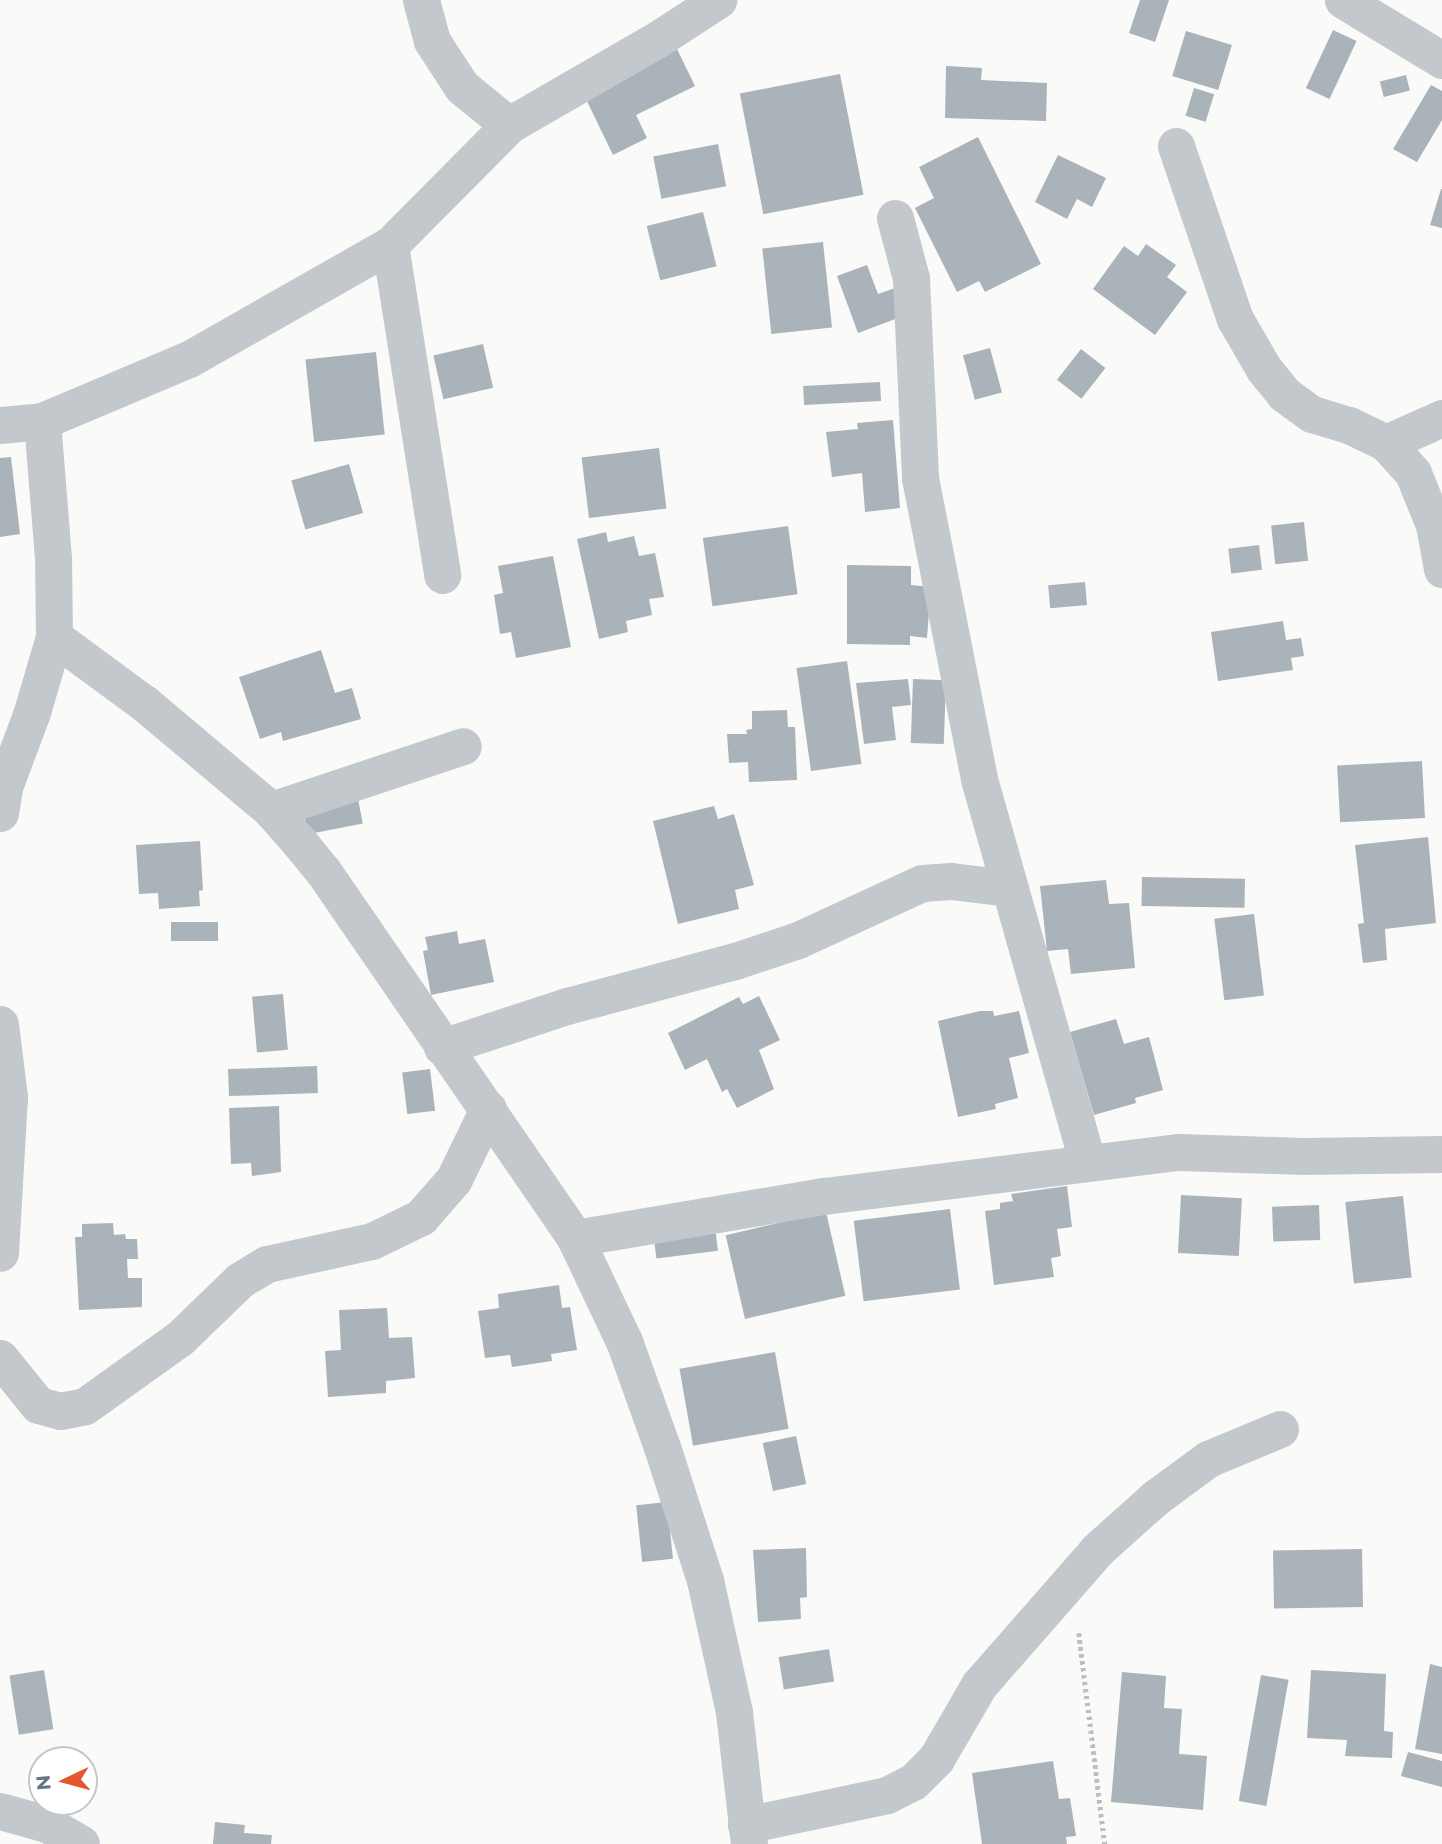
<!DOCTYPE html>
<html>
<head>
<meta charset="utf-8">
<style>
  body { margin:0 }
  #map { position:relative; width:1442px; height:1844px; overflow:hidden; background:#fafaf8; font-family:Montserrat,sans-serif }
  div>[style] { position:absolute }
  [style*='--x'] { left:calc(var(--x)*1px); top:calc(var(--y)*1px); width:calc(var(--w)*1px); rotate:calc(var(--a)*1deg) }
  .building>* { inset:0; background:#aab3b9; transform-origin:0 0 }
  .path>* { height:4.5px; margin-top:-2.25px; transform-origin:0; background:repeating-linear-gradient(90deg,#bbbfc2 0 3.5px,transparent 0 7px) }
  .street>* { height:37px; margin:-18.5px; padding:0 18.5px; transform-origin:18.5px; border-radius:18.5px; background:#c3c8cc }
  span { translate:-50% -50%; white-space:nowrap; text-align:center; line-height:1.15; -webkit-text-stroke:7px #fff; paint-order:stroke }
  .north { position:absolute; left:28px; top:1746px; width:70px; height:70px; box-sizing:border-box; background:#fff; border:2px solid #c1c8cd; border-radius:50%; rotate:265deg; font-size:19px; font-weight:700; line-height:28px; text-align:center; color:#657683 }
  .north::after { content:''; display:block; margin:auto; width:24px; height:32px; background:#e4572e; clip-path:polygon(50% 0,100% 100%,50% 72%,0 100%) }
</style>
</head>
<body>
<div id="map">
  <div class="building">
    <div style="clip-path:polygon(1140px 0,1169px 0,1155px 42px,1129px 33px)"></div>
    <div style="left:1333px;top:30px;width:26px;height:64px;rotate:25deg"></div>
    <div style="left:1186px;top:31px;width:48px;height:47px;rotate:17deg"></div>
    <div style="clip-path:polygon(677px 49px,695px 86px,636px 115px,647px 138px,613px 155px,584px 95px)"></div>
    <div style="clip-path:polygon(946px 66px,982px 68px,981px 80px,1047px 83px,1046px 121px,945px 118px)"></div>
    <div style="left:840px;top:74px;width:123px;height:102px;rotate:79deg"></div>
    <div style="left:1406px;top:75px;width:16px;height:27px;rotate:76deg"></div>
    <div style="clip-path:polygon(1431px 85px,1442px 91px,1442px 120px,1417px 162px,1393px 149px)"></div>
    <div style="left:1194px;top:88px;width:21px;height:29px;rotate:17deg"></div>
    <div style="clip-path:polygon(978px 137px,1041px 264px,985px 292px,979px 281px,957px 292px,915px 208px,934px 198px,919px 167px)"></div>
    <div style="left:718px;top:144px;width:43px;height:66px;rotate:79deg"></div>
    <div style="clip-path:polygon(1058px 155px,1106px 178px,1092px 207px,1077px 199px,1067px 219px,1035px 202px)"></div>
    <div style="clip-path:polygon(1441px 189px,1442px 189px,1442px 228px,1430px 225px)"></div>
    <div style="left:703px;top:212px;width:56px;height:58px;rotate:76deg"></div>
    <div style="left:823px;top:242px;width:86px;height:61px;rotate:84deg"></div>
    <div style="clip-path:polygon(1146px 244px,1176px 265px,1167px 277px,1187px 292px,1155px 335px,1093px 289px,1124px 246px,1138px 256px)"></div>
    <div style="clip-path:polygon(867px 265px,878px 294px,895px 288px,906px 315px,858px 333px,837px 276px)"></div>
    <div style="left:483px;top:344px;width:45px;height:51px;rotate:77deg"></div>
    <div style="left:990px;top:348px;width:46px;height:28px;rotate:75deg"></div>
    <div style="left:1081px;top:349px;width:31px;height:39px;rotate:38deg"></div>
    <div style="left:376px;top:352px;width:83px;height:71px;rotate:84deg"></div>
    <div style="left:880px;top:382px;width:19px;height:77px;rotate:87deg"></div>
    <div style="clip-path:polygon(893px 420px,900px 508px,865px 512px,862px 473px,832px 477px,826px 432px,858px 429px,857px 423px)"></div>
    <div style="left:659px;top:448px;width:61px;height:78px;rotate:83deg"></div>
    <div style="clip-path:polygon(11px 457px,20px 534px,0 537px,0 458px)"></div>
    <div style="left:349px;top:464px;width:51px;height:60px;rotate:74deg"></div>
    <div style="left:1304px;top:522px;width:39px;height:33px;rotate:84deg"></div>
    <div style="left:788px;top:526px;width:69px;height:86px;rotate:82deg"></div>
    <div style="clip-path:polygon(606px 532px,608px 542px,634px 536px,639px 556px,655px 553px,664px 597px,649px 599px,652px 615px,626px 621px,628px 632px,599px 639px,577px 539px)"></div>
    <div style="left:1259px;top:545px;width:25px;height:31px;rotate:83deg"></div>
    <div style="clip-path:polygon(553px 556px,571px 647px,516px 658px,511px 632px,500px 634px,494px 595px,503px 593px,498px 566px)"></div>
    <div style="clip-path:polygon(847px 565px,911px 566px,911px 585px,931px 587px,927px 638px,910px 636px,910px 645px,847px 644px)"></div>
    <div style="left:1085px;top:582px;width:23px;height:37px;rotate:85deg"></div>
    <div style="clip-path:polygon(1283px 621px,1286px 640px,1301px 638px,1304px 656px,1291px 658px,1293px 670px,1218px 681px,1211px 632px)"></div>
    <div style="clip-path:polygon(321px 650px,335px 693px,352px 688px,361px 719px,283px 741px,281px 732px,260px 739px,239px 677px)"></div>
    <div style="left:847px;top:661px;width:104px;height:51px;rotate:82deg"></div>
    <div style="clip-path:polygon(908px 679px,911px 705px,892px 707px,896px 740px,864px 744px,856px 683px)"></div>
    <div style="left:913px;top:679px;width:33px;height:64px;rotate:2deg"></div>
    <div style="clip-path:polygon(787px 710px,788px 727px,795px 727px,797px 780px,749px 782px,748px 762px,729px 763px,727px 734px,747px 734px,746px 730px,752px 729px,752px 711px)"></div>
    <div style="left:1422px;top:761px;width:57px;height:85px;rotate:87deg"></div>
    <div style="left:358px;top:799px;width:25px;height:56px;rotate:79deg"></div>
    <div style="clip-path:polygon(714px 806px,718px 819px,734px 814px,754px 885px,735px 890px,739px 909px,678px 924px,653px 821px)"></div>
    <div style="clip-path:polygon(1428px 837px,1436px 923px,1385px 929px,1387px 960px,1363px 963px,1358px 924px,1364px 923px,1355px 845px)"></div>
    <div style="clip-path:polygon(200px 841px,203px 890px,199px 891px,200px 906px,159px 909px,158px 893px,139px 894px,136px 845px)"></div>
    <div style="left:1142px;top:877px;width:103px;height:29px;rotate:1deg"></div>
    <div style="clip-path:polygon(1106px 880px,1109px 904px,1129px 903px,1135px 968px,1071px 974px,1068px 949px,1047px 951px,1040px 886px)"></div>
    <div style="left:1254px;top:914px;width:82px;height:40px;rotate:83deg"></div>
    <div style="left:218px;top:922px;width:19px;height:47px;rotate:90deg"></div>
    <div style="clip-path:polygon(457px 931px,459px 944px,485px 939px,494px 982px,431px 995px,423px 951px,428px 950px,425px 937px)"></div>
    <div style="left:283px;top:994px;width:56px;height:31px;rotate:85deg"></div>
    <div style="clip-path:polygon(759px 996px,780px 1040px,759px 1050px,774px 1089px,737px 1108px,727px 1089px,722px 1092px,707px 1059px,685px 1070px,668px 1033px,739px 997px,743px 1004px)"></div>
    <div style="clip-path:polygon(980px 1011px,993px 1011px,994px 1016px,1019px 1011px,1029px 1053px,1009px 1058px,1018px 1098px,995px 1104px,996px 1109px,958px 1117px,938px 1021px)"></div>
    <div style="clip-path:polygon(1116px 1019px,1124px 1044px,1149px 1037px,1163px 1090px,1135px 1098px,1136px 1103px,1094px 1115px,1070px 1032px)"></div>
    <div style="left:317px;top:1066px;width:27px;height:89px;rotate:88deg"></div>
    <div style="left:430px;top:1069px;width:42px;height:28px;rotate:83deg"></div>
    <div style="clip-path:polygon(279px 1106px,281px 1172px,252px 1176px,251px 1163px,231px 1164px,229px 1108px)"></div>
    <div style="clip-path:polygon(1067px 1186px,1072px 1227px,1057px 1229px,1061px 1256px,1051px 1258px,1054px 1277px,994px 1285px,985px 1211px,1000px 1209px,1000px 1203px,1013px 1201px,1011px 1194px)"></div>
    <div style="left:1181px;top:1195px;width:61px;height:58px;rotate:3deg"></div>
    <div style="left:1403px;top:1196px;width:82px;height:58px;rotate:84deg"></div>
    <div style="left:1319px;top:1205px;width:35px;height:47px;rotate:88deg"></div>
    <div style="left:950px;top:1209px;width:81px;height:97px;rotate:83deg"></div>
    <div style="left:826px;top:1212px;width:86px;height:103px;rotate:77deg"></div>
    <div style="clip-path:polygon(113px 1223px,114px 1235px,125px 1234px,126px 1239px,137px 1239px,138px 1259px,127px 1259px,128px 1278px,142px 1278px,142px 1307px,79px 1310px,75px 1237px,82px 1237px,82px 1224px)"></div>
    <div style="left:715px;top:1227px;width:24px;height:62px;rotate:83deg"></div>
    <div style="clip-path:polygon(559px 1285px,562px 1308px,570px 1307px,577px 1350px,551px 1354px,552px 1361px,512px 1367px,510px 1355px,485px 1358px,478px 1311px,499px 1308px,498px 1294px)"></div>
    <div style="clip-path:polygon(387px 1308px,389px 1338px,412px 1337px,415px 1378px,386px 1381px,386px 1393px,328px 1397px,325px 1351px,341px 1350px,339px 1310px)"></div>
    <div style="left:775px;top:1352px;width:78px;height:97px;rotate:80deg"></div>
    <div style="left:796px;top:1436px;width:49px;height:34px;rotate:78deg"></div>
    <div style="left:667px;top:1502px;width:57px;height:31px;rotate:84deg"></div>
    <div style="clip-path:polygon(806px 1548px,807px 1597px,800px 1598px,801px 1619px,758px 1622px,753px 1550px)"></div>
    <div style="left:1362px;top:1549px;width:58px;height:89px;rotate:89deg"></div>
    <div style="left:829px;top:1649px;width:33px;height:51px;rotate:81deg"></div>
    <div style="clip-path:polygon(1430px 1664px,1442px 1667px,1442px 1754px,1415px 1749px)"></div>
    <div style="left:44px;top:1670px;width:60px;height:35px;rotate:81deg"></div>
    <div style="clip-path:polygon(1311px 1670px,1386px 1674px,1384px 1731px,1393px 1732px,1392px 1758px,1345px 1756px,1347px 1740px,1307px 1738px)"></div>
    <div style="clip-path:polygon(1122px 1672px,1166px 1676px,1164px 1708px,1182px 1709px,1179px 1754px,1207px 1756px,1203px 1810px,1111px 1802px)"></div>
    <div style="left:1261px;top:1675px;width:28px;height:128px;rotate:10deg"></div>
    <div style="clip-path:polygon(1408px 1752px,1442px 1761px,1442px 1787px,1401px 1776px)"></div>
    <div style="clip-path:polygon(1053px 1761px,1059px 1799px,1070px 1798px,1076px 1836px,1066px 1837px,1067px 1844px,982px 1844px,972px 1773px)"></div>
    <div style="clip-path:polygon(215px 1822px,245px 1825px,244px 1833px,272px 1835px,271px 1844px,213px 1844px)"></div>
  </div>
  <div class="path">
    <div style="--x:1079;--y:1633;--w:213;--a:83"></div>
  </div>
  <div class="street">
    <div style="--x:421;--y:0;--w:42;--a:75"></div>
    <div style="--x:432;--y:41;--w:55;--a:56.9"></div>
    <div style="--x:462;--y:87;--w:60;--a:39"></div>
    <div style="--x:1343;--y:0;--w:116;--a:31.2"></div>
    <div style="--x:1176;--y:146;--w:183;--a:71.2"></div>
    <div style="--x:1235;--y:319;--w:58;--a:59.9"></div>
    <div style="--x:1264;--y:369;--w:32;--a:51"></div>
    <div style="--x:1284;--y:394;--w:34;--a:36"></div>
    <div style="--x:1312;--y:414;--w:39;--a:17"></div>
    <div style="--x:1349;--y:425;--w:41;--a:25.9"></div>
    <div style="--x:1386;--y:443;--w:40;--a:48"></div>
    <div style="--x:1413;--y:473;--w:56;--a:68"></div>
    <div style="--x:1434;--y:525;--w:45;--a:79.7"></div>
    <div style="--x:895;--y:218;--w:62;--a:75.1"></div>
    <div style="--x:911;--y:278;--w:200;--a:87.4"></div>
    <div style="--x:920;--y:478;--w:307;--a:78.9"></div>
    <div style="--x:979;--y:779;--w:399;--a:74.2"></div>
    <div style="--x:390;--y:245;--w:334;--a:81"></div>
    <div style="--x:0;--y:425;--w:42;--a:-5.4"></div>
    <div style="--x:42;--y:421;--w:160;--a:-22.9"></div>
    <div style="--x:189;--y:359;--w:231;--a:-29.6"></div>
    <div style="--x:390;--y:245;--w:169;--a:-45.2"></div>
    <div style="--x:509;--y:125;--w:172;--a:-30"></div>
    <div style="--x:658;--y:39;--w:72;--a:-33"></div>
    <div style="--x:1386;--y:443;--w:61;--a:-24.1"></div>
    <div style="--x:54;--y:637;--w:112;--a:36.3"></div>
    <div style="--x:144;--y:703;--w:166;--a:40.1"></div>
    <div style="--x:271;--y:810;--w:44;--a:48.7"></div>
    <div style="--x:300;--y:843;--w:36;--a:51"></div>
    <div style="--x:323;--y:871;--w:445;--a:55.5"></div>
    <div style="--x:575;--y:1238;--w:114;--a:64.6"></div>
    <div style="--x:624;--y:1341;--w:113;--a:70.3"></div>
    <div style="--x:662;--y:1447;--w:140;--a:72.1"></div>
    <div style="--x:705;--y:1580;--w:135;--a:77.6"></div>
    <div style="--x:734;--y:1712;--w:133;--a:83.5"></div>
    <div style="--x:271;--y:810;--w:202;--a:-18.4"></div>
    <div style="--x:0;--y:813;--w:26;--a:-81"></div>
    <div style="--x:4;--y:787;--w:80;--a:-69.5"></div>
    <div style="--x:32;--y:712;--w:78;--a:-73.7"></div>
    <div style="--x:54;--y:637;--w:79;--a:-90.7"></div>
    <div style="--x:53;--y:558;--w:137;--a:-94.6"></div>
    <div style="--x:0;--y:1024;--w:74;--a:83"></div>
    <div style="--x:9;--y:1097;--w:156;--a:93.3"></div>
    <div style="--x:442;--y:1047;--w:132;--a:-18.2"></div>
    <div style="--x:567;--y:1006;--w:174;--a:-15"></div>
    <div style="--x:735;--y:961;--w:66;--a:-18.4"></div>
    <div style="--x:798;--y:940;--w:136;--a:-24.7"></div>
    <div style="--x:922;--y:883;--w:29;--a:-4"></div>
    <div style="--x:951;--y:881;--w:57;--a:7"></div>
    <div style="--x:575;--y:1238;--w:253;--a:-9.6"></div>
    <div style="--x:824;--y:1196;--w:358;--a:-7.1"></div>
    <div style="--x:1179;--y:1152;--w:124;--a:1.8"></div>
    <div style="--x:1303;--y:1156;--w:139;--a:-0.8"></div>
    <div style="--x:0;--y:1358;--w:60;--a:51"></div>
    <div style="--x:38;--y:1405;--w:23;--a:15"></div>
    <div style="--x:60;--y:1411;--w:25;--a:-11"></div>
    <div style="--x:85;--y:1406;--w:117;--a:-35.6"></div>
    <div style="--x:180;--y:1338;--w:83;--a:-44"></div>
    <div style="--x:240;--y:1280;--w:31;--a:-31"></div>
    <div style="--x:267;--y:1264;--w:107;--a:-12.4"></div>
    <div style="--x:372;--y:1241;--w:55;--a:-26.1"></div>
    <div style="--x:421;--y:1217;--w:50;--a:-49"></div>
    <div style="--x:454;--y:1179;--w:78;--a:-64.1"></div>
    <div style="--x:0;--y:1811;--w:49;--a:15.5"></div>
    <div style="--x:47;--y:1824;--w:39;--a:30"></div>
    <div style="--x:746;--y:1825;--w:144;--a:-12"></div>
    <div style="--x:887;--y:1795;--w:29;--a:-27"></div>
    <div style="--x:913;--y:1782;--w:33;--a:-45"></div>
    <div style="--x:936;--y:1759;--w:86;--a:-59.8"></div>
    <div style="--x:979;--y:1685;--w:179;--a:-48.8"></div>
    <div style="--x:1097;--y:1550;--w:78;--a:-41.9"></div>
    <div style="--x:1155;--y:1498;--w:66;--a:-36.3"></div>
    <div style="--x:1208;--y:1459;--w:78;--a:-22.6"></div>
  </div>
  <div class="north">N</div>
</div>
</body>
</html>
